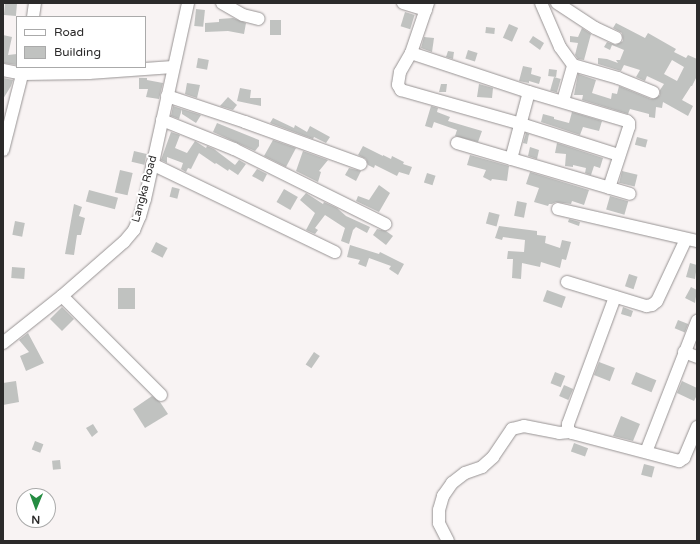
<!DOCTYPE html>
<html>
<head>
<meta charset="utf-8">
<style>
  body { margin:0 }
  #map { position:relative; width:700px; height:544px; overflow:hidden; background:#f8f3f3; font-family:"Varela Round",sans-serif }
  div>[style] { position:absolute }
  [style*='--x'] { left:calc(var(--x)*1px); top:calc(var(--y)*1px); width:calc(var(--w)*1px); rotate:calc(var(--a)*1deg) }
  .building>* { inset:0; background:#c0c2c0; transform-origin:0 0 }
  .roads { filter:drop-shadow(0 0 1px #979393) drop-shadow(0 0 1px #979393) }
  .minor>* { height:12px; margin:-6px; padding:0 6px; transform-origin:6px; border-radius:6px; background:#fff }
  span { translate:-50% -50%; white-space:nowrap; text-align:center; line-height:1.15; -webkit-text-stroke:4px #fff; paint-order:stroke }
  .street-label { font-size:11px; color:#2b2a2a }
  .frame { position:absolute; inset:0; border:4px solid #2b2a2a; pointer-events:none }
  .legend { position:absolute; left:16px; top:16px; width:130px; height:52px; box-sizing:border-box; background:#fff; border:1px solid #aaa; margin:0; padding:5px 7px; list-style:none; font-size:12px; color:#2b2a2a }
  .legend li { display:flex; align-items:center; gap:8px; height:20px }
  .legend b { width:20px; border:1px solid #aaa }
  .north { position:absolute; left:16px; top:488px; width:40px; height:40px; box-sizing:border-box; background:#fff; border:1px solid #aaa; border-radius:50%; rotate:181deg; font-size:11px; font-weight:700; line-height:16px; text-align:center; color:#2b2a2a }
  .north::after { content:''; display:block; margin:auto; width:14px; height:18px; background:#258c42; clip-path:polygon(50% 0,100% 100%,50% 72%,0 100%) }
</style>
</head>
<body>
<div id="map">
  <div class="building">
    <div style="left:5px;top:3px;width:12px;height:12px;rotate:5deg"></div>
    <div style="left:196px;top:9px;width:9px;height:17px;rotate:6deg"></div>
    <div style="left:405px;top:12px;width:10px;height:15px;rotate:17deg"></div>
    <div style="clip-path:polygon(233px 18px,246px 23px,244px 34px,228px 31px,205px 32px,205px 23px,219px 22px,219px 19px)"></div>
    <div style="left:270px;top:20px;width:11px;height:15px"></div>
    <div style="clip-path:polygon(evenodd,616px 23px,645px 38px,648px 33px,676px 49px,674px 52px,686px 58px,688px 55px,697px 59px,697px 76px,692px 86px,691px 86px,682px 100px,693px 106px,688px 116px,663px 102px,662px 108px,656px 107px,655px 118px,649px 117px,649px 114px,630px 109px,628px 114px,582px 100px,583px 95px,574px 95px,578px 74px,596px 80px,592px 93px,611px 99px,612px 93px,617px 94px,619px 86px,651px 99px,654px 99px,660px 95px,660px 90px,664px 84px,647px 76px,645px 81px,636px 77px,640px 70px,624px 65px,621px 71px,598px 64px,598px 58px,607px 59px,618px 63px,616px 60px,620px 60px,624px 50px,612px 45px,610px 50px,604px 47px,607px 42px,616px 45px,623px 41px,622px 33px,613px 28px,616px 23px,672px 60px,684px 67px,677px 81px,664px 74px,672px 60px)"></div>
    <div style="left:509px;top:24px;width:10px;height:15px;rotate:24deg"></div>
    <div style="left:486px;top:27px;width:9px;height:6px;rotate:6deg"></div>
    <div style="clip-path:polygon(582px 28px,591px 34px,584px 60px,578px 59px,575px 55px,578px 43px,570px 42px,570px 36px,578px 37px)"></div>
    <div style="clip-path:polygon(3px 35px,12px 37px,8px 55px,17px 54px,17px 65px,3px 63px)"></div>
    <div style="clip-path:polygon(533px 36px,544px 43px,540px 50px,529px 42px)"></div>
    <div style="clip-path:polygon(424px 37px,434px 38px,432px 52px,421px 48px)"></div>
    <div style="left:468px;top:50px;width:10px;height:9px;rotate:17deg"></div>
    <div style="clip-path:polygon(448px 51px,454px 52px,453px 59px,446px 57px)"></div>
    <div style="left:198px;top:58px;width:11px;height:10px;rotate:10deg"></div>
    <div style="clip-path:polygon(523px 66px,532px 68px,531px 74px,541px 77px,539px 84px,529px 81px,529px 83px,519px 81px)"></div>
    <div style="left:549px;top:69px;width:8px;height:7px;rotate:7deg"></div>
    <div style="left:554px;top:77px;width:7px;height:14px;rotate:16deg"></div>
    <div style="clip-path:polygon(3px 78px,13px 80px,11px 86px,3px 99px)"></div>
    <div style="clip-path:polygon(139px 78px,147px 78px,147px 80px,163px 83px,159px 99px,146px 97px,148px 89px,139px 89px)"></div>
    <div style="clip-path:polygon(187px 83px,200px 85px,197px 98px,185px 94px)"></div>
    <div style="clip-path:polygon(441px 84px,447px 84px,446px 92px,439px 92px)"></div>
    <div style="clip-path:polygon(479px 84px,493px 88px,492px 98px,477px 97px)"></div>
    <div style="clip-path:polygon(240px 88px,251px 90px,250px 98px,261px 98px,261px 106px,237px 101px)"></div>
    <div style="clip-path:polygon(228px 97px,237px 105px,233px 110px,220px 106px)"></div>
    <div style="clip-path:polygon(173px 106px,182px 109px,179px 119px,171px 116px)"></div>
    <div style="clip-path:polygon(431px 106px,438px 108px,437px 112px,450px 117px,448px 121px,482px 131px,478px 142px,455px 136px,457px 130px,434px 122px,432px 128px,425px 126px)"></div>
    <div style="clip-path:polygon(182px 109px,201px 115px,196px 123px,182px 114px)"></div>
    <div style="clip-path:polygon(572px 112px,602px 121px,599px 131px,583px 127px,580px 135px,541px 122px,543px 114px,554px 117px,554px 119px,569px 123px)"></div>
    <div style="clip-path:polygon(273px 118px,294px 128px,295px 125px,307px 132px,310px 126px,330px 137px,326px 143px,314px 137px,313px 139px,270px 123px)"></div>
    <div style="clip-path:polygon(217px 123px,259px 140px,259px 146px,255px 151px,213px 132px)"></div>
    <div style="clip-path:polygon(171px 132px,180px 135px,175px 148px,187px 153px,195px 141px,206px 148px,207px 146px,214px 149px,235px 165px,239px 160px,246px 164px,238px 175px,229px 169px,228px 171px,216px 163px,215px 164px,199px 153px,191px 169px,188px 168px,186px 172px,181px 169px,183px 163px,167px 157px,167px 163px,161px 160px)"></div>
    <div style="clip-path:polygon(526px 133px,529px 134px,527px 144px,523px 143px)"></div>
    <div style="left:637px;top:137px;width:11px;height:8px;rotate:15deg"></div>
    <div style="clip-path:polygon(273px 140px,296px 148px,286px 167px,264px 156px)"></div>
    <div style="clip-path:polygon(557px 143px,603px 158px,600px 168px,594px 166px,591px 175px,585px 173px,586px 168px,573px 165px,573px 167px,565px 166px,566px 154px,555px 153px)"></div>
    <div style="clip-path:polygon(363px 146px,383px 156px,383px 155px,391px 159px,392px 156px,404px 162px,403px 164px,412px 167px,409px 175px,399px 172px,397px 176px,375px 165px,374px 168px,368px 165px,366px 159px,358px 155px)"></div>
    <div style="clip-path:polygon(530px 147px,539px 150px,537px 159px,528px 156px)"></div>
    <div style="left:134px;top:151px;width:13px;height:11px;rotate:13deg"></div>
    <div style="clip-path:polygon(303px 151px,328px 160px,319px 171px,321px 172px,318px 182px,296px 171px)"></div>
    <div style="clip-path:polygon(470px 155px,509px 166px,507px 181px,492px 179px,491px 181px,483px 177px,486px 170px,467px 165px)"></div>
    <div style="clip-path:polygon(349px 168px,361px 171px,356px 181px,345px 175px)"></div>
    <div style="clip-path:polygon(257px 169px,267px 174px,263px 182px,252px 176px)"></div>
    <div style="left:120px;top:170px;width:13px;height:23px;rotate:13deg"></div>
    <div style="left:622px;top:171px;width:16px;height:12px;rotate:14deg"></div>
    <div style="clip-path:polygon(530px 172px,589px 190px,584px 205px,572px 201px,571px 204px,556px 202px,552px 204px,549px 204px,548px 206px,534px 202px,539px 188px,526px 184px)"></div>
    <div style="left:427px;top:173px;width:9px;height:10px;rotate:18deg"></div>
    <div style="clip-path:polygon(379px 185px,390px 193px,379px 212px,356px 201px,358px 196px,369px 200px)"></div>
    <div style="left:172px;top:187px;width:8px;height:10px;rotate:14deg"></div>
    <div style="left:284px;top:189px;width:16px;height:15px;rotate:30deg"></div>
    <div style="left:89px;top:190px;width:30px;height:12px;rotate:15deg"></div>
    <div style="clip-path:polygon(306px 193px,323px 204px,324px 202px,337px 208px,346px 216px,370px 227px,367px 233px,356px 227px,353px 230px,349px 244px,341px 241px,345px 228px,325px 215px,315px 228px,318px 230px,315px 234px,306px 230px,315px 213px,300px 200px)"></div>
    <div style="left:610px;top:196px;width:19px;height:14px;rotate:16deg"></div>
    <div style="left:517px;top:201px;width:10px;height:15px;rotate:11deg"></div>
    <div style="clip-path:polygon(74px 204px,82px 207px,79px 216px,85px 218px,81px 235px,77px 235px,74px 255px,65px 254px)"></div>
    <div style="left:489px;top:212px;width:11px;height:12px;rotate:15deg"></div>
    <div style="clip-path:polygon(569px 219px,580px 222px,579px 226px,568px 222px)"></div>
    <div style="left:15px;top:221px;width:10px;height:14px;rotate:11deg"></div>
    <div style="clip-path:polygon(499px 226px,537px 231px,537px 235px,546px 236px,545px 243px,560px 248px,562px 240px,571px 242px,566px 260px,562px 259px,560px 268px,541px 262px,540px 267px,522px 263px,521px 279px,512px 278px,513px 259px,507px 259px,508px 251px,524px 252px,525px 240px,503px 237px,502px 240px,495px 238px)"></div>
    <div style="clip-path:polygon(377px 229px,386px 231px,393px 236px,386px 245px,373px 235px)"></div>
    <div style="left:156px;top:242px;width:13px;height:11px;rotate:27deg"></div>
    <div style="clip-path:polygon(350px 245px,379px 254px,380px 252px,404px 264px,398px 275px,389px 269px,391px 266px,369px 258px,366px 267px,358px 264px,360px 260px,347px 257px)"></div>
    <div style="clip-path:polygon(690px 263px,697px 265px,695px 279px,686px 277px)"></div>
    <div style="left:12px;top:267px;width:13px;height:11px;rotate:4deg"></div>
    <div style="left:629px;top:274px;width:9px;height:13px;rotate:18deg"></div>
    <div style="clip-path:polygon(691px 287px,697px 290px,695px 303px,685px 298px)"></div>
    <div style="left:118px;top:288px;width:17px;height:21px"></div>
    <div style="left:547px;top:290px;width:20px;height:12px;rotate:20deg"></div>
    <div style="left:62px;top:307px;width:17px;height:17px;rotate:45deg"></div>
    <div style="clip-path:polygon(623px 307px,633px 311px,631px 317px,621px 314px)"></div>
    <div style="left:678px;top:320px;width:11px;height:9px;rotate:22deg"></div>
    <div style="clip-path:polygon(28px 333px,44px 363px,26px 371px,20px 356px,29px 352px,19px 340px)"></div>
    <div style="left:314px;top:352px;width:7px;height:15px;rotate:34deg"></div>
    <div style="left:599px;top:362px;width:17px;height:14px;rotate:21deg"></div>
    <div style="left:555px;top:372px;width:11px;height:12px;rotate:22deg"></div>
    <div style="left:636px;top:372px;width:22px;height:13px;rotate:22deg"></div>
    <div style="clip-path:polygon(16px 381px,19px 402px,3px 405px,3px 383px)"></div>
    <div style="clip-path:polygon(682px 381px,697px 388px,697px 395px,694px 401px,677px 393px)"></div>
    <div style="left:564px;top:385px;width:10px;height:12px;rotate:24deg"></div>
    <div style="clip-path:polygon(152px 396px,160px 402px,168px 414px,145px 428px,133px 409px)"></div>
    <div style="clip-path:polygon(621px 416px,640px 424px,633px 441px,613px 436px)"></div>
    <div style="clip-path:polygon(93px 424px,98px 432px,92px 437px,86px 428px)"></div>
    <div style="left:35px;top:441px;width:9px;height:9px;rotate:21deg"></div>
    <div style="left:574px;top:443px;width:15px;height:9px;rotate:20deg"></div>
    <div style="left:60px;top:460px;width:9px;height:8px;rotate:84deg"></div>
    <div style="left:644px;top:464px;width:11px;height:11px;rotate:15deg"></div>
  </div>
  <div class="roads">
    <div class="minor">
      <div style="--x:222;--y:3;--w:24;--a:30"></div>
      <div style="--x:243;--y:15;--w:16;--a:14"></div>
      <div style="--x:403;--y:3;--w:24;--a:17"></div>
      <div style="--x:428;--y:3;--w:53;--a:108.8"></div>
      <div style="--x:411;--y:53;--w:22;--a:120"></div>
      <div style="--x:400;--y:72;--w:13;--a:99"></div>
      <div style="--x:398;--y:85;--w:6;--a:59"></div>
      <div style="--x:401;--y:90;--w:125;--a:15.8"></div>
      <div style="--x:521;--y:124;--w:103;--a:17.6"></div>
      <div style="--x:541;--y:3;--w:48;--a:66.6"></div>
      <div style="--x:560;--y:47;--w:22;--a:54"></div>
      <div style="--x:573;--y:65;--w:47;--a:16.1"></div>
      <div style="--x:618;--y:78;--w:38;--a:22"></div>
      <div style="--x:557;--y:3;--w:45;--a:33.3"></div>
      <div style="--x:595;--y:28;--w:23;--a:25"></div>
      <div style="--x:33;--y:17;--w:14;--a:-82"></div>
      <div style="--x:411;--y:53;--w:124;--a:18.3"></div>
      <div style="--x:529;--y:92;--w:102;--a:16.5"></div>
      <div style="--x:627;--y:121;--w:3;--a:45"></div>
      <div style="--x:629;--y:123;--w:4;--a:90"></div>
      <div style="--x:629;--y:127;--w:64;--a:108.2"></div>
      <div style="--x:3;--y:70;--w:20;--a:11"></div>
      <div style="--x:23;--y:74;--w:66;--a:-0.9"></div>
      <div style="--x:89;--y:73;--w:84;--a:-4.1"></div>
      <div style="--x:167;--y:96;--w:82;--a:18.4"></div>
      <div style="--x:245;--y:122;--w:123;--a:19.9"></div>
      <div style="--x:563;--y:101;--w:37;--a:-74"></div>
      <div style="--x:162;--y:120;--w:78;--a:21.9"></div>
      <div style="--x:234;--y:149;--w:169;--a:26.4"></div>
      <div style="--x:457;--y:143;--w:180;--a:16.4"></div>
      <div style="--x:3;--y:150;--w:86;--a:-75.8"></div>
      <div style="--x:511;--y:159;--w:69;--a:-75"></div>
      <div style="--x:152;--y:164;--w:203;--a:25.7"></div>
      <div style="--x:558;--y:209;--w:143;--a:13"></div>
      <div style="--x:567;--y:282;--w:83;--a:16.9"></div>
      <div style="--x:646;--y:306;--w:6;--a:-9"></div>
      <div style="--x:652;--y:305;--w:6;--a:-39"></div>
      <div style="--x:657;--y:301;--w:68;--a:-64.9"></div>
      <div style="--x:62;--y:296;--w:140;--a:45"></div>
      <div style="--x:615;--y:297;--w:135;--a:110.3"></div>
      <div style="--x:568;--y:424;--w:6;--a:90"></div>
      <div style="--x:568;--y:430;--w:5;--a:37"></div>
      <div style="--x:572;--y:433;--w:111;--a:14.7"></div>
      <div style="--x:679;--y:461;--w:6;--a:-31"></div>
      <div style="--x:684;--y:458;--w:34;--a:-67"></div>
      <div style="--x:3;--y:343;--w:75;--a:-38.5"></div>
      <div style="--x:62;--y:296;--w:82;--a:-41.1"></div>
      <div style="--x:124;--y:242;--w:16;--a:-50"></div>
      <div style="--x:134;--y:230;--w:15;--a:-67"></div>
      <div style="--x:140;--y:216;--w:18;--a:-74"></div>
      <div style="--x:145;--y:199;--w:201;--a:-77.6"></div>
      <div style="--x:684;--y:352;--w:14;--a:21"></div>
      <div style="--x:646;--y:452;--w:141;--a:-68.7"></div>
      <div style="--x:448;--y:541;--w:20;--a:-117"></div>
      <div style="--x:439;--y:523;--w:13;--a:-90"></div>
      <div style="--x:439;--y:510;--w:15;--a:-74"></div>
      <div style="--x:443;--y:496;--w:16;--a:-55"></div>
      <div style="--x:452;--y:483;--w:16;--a:-38"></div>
      <div style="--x:465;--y:473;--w:18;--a:-19"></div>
      <div style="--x:482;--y:467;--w:15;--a:-42"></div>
      <div style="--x:493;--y:457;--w:34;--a:-56"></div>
      <div style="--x:512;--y:429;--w:12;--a:-14"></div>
      <div style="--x:524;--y:426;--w:36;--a:11"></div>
      <div style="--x:559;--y:433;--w:11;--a:-5"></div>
    </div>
  </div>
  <div class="street-label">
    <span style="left:145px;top:189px;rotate:-75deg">Langka Road</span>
  </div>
  <div class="frame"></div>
  <ul class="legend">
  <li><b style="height:5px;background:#fff"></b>Road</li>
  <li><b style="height:11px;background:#c0c2c0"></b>Building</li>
  </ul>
  <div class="north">N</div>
</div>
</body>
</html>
